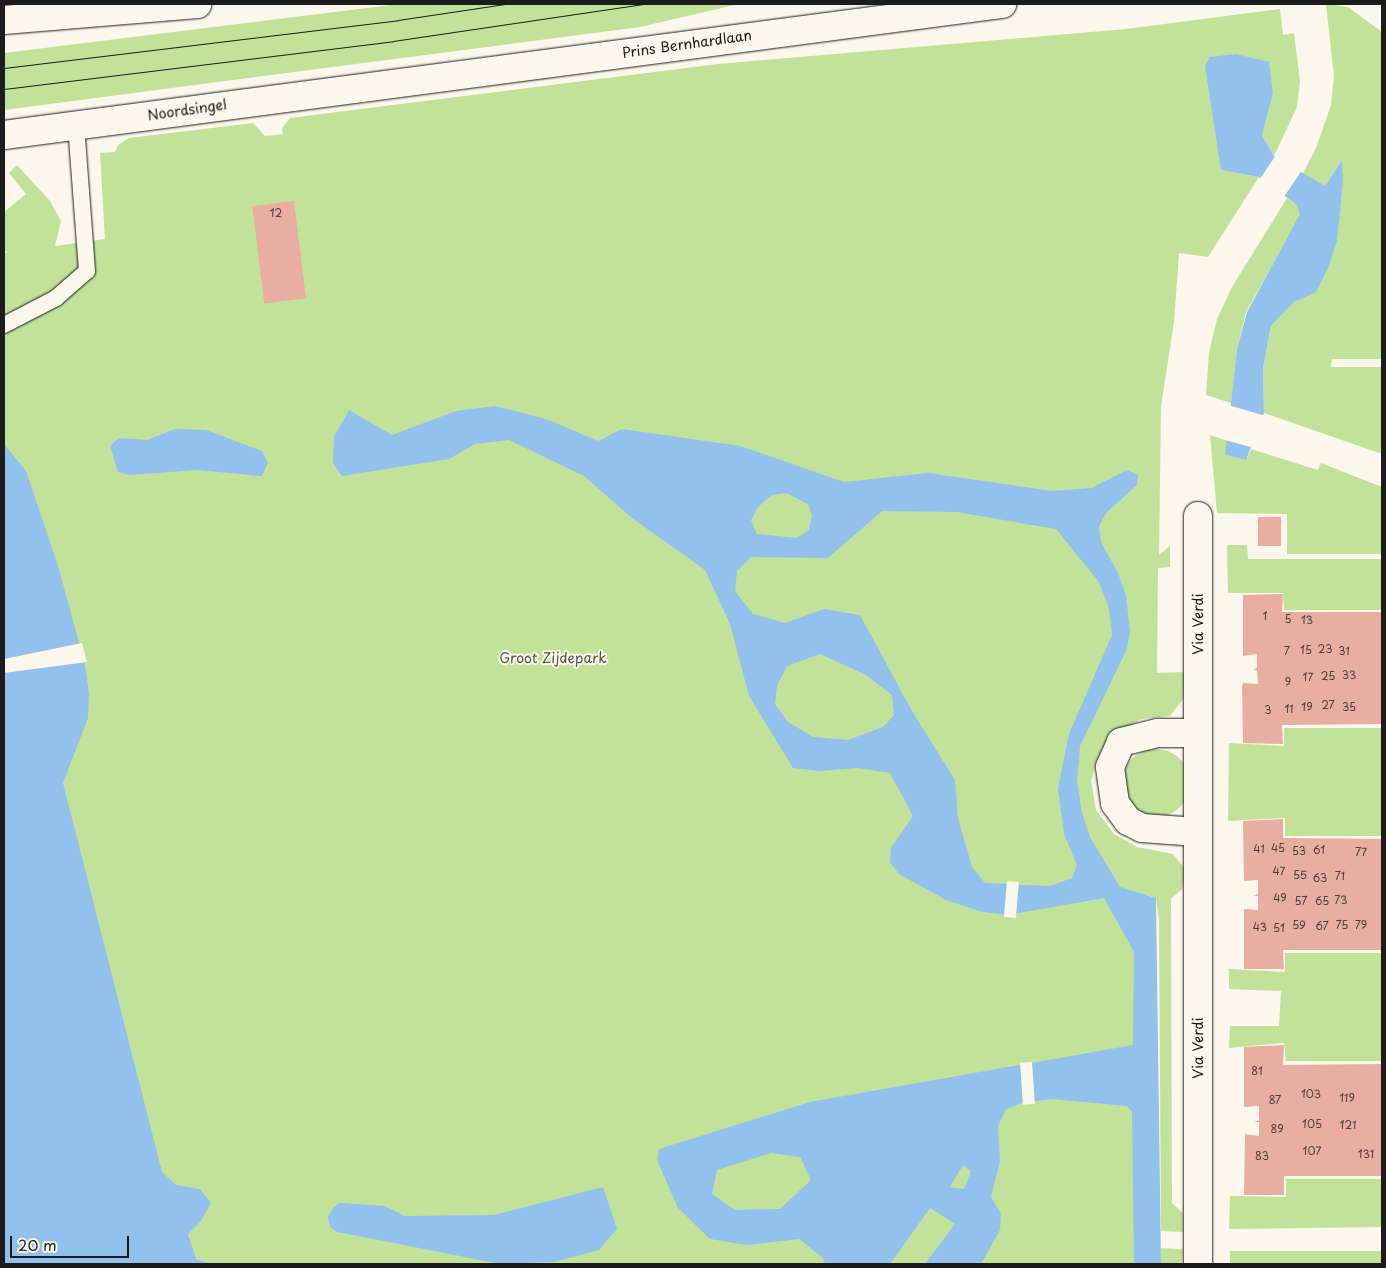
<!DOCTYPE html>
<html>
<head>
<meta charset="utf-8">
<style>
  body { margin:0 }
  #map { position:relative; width:1386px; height:1268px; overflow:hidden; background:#fbf7ec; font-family:"Playpen Sans",sans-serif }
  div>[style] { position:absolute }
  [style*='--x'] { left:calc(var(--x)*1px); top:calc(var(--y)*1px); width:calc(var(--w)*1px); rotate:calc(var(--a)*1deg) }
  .green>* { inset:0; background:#c2e29a; transform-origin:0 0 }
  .round { border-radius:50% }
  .water>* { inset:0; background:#91c1ec }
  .pier>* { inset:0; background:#fbf7ec; transform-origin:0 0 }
  .building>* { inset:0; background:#e7aea1; transform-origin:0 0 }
  .roads { filter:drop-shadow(0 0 1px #1c1c1c) drop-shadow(0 0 1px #1c1c1c) }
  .service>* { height:16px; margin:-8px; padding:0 8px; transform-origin:8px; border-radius:8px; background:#fbf7ec }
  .minor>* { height:28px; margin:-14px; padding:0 14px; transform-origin:14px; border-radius:14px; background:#fbf7ec }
  .secondary>* { height:28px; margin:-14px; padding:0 14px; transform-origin:14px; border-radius:14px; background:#fbf7ec }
  .tram>* { height:1px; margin:-0.5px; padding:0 0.5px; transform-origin:0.5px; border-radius:0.5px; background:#1c1c1c }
  span { translate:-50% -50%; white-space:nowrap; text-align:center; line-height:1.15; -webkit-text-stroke:4px #fbf7ec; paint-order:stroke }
  .number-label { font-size:11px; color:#4f403d }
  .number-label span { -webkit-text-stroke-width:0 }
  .street-label { font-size:14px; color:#1c1c1c }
  .park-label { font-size:14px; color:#4e5742 }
  .frame { position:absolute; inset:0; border:5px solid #1c1c1c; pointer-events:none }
  .scale { position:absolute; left:10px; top:1236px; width:119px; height:22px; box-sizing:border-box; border:2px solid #1c1c1c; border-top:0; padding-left:6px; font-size:15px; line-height:18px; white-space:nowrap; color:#1c1c1c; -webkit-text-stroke:4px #fbf7ec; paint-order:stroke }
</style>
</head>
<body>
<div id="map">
  <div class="green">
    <div style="clip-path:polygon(399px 4px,739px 4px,640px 27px,4px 110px,4px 53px)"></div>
    <div style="clip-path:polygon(1326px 4px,1348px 7px,1382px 32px,1382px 359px,1332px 359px,1331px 367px,1382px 367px,1382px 454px,1264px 413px,1263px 368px,1271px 326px,1294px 302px,1316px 291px,1341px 161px,1325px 186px,1302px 175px,1316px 148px,1331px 105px,1334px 76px)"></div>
    <div style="clip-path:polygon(1280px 9px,1283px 35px,1294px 33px,1300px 81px,1297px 107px,1274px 156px,1262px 135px,1273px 94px,1221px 170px,1259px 177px,1208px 257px,1179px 253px,1174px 322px,1161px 406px,1159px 555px,1170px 546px,1170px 567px,1158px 568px,1157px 673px,1185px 672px,1183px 699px,1170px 716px,1141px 719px,1110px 738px,1098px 757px,1091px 781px,1096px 810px,1114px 834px,1137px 847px,1173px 854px,1185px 869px,1182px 889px,1171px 899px,1172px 1203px,1183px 1213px,1183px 1232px,1161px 1231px,1159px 920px,1156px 898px,1147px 895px,1148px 1264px,4px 1264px,4px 253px,8px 252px,4px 251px,4px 212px,26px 194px,9px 173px,17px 165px,50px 201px,61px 221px,55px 246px,105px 239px,100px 153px,115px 152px,118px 145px,129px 138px,253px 123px,265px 136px,283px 134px,282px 128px,290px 118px,718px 64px,1126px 29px)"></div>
    <div style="clip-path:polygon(1287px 198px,1297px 205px,1301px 214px,1246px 312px,1237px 349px,1231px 403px,1206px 395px,1209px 352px,1217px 319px,1232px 287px)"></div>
    <div style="clip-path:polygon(1210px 435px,1228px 441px,1225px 455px,1246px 460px,1251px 449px,1318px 470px,1321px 463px,1382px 487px,1382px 554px,1287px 554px,1287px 514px,1217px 513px)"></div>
    <div style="clip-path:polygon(1227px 545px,1247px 545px,1248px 559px,1382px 559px,1382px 610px,1284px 610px,1283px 593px,1228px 593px)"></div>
    <div style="clip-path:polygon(1284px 728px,1382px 728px,1382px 836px,1285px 836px,1285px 818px,1228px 821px,1229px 743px,1284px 746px)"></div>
    <div class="round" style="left:1122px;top:749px;width:68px;height:68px"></div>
    <div style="clip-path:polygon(1285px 953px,1382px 953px,1382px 1061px,1286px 1061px,1284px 1043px,1229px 1048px,1230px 1026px,1279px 1026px,1281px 991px,1229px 989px,1229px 969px,1285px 972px)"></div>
    <div style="clip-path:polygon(1286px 1179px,1382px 1179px,1382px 1227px,1229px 1229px,1230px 1196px,1286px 1197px)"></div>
    <div style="left:1161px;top:1248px;width:22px;height:16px;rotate:3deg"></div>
    <div style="left:1230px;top:1251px;width:152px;height:13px"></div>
  </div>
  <div class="water">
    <div style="clip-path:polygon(1236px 54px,1269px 62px,1273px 94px,1262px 135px,1274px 156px,1325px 186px,1342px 160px,1343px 181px,1337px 241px,1328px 268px,1316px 292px,1294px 302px,1271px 326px,1263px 368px,1264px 413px,1246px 460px,1225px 455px,1237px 349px,1247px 312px,1300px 214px,1297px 205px,1259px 177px,1221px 170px,1205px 66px,1210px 57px)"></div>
    <div style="clip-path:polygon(evenodd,495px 406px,549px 420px,598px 441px,622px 429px,740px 446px,844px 482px,928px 473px,1052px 491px,1091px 488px,1127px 470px,1138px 475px,1137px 485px,1107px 512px,1099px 526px,1101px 542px,1118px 573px,1126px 595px,1130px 631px,1127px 649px,1080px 746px,1077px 781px,1082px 813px,1090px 837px,1120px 887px,1156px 898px,1161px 1264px,1134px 1264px,1132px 1112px,1127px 1106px,1052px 1099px,1022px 1103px,1006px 1109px,998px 1126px,1000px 1161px,991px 1197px,1001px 1214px,1000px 1230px,981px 1264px,925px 1264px,955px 1224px,930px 1208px,890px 1264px,825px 1264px,823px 1258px,799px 1239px,747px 1245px,710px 1239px,678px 1208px,657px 1160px,659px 1149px,810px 1102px,1133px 1045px,1134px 952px,1104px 898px,1007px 915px,983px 912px,946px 900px,899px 874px,890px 862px,891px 848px,913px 816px,890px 773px,857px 768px,820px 771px,793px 768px,749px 696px,730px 624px,705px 570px,632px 518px,584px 476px,509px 440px,475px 444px,449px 459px,342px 476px,333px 463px,334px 437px,349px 410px,392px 435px,456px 411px,495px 406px,786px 493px,808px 504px,812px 515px,809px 530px,797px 538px,757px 534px,751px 520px,758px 507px,772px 495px,786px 493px,495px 406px,882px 511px,957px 512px,1056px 529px,1099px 582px,1109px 608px,1112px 635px,1069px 734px,1058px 789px,1064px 834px,1077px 865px,1072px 878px,1050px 886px,985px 883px,972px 867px,958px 818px,955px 780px,912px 711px,860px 615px,824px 609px,785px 623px,753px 614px,735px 591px,737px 571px,751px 557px,828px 558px,882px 511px,495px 406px,820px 654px,866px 675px,892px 695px,894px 715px,883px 727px,848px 740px,813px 737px,788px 722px,775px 704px,777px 686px,787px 666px,820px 654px,495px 406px,771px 1153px,800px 1157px,811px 1180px,780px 1209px,735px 1210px,712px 1194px,717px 1170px,771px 1153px,495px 406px,963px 1165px,971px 1171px,964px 1189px,950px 1187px,963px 1165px)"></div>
    <div style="clip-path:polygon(175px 429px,206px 430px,262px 451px,268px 463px,262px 476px,197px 470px,129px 475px,118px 472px,110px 446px,119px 438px,147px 440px)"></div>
    <div style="clip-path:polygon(4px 444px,26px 471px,59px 569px,85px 665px,89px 694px,88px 718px,63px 783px,162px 1172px,176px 1185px,200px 1189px,211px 1203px,201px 1221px,188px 1234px,196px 1259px,212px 1264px,4px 1264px)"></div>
    <div style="clip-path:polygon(603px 1187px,617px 1229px,599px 1250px,554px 1262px,500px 1264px,389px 1242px,337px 1232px,330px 1227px,328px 1217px,333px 1208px,340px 1203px,385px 1206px,405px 1216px,494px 1215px)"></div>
  </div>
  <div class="pier">
    <div style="left:1276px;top:155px;width:30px;height:30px;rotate:34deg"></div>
    <div style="clip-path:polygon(1228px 405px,1266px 416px,1254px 448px,1225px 440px)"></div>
    <div style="clip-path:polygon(82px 643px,87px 662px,4px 673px,4px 659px)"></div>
    <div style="left:1007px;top:881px;width:12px;height:36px;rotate:5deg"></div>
    <div style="left:1032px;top:1062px;width:42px;height:12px;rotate:86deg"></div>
  </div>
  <div class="building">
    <div style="left:294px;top:201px;width:98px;height:42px;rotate:83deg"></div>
    <div style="left:1258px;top:517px;width:23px;height:29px"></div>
    <div style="clip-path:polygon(1283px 594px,1282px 612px,1382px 612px,1382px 724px,1282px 725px,1283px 744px,1243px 743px,1242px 686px,1243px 683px,1258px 684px,1257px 670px,1253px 670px,1257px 668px,1257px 654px,1243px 656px,1243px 595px)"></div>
    <div style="clip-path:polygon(1283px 819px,1283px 838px,1382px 839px,1382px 950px,1283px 950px,1284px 969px,1244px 969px,1244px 909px,1258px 910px,1258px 896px,1253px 896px,1258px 894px,1258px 880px,1244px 881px,1243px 821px)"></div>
    <div style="clip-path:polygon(1284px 1045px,1283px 1065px,1382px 1064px,1382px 1176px,1284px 1176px,1284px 1195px,1244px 1195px,1245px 1134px,1259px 1136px,1259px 1122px,1254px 1122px,1259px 1120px,1259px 1106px,1244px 1107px,1244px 1047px)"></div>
  </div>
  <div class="roads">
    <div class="service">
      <div style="--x:4;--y:325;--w:59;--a:-27.4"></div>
      <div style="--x:56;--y:298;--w:41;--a:-41.1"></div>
      <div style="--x:87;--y:271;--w:146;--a:-94.3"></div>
    </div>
    <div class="minor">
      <div style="--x:1197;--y:832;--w:55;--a:-175.8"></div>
      <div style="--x:1142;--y:828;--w:16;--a:-153"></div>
      <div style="--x:1128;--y:821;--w:22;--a:-126"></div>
      <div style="--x:1115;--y:803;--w:36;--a:-98"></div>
      <div style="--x:1110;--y:767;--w:27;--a:-66"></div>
      <div style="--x:1121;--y:742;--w:38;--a:-14"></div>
      <div style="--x:1158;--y:733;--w:40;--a:0"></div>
      <div style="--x:1198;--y:1264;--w:748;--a:-90"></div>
    </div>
    <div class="secondary">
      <div style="--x:4;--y:20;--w:194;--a:-4.7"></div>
      <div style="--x:4;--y:135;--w:1007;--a:-7.48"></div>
    </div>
  </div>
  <div class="tram">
    <div style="--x:4;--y:68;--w:397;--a:-6.9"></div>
    <div style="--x:398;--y:20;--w:108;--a:-8.5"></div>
    <div style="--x:4;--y:89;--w:392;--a:-7"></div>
    <div style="--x:393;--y:41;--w:253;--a:-8.4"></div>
  </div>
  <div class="number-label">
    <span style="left:276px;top:213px">12</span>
    <span style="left:1265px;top:616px">1</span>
    <span style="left:1288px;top:619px">5</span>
    <span style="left:1307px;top:620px">13</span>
    <span style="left:1325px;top:649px">23</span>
    <span style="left:1306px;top:650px">15</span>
    <span style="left:1287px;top:651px">7</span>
    <span style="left:1344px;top:651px">31</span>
    <span style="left:1349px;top:675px">33</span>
    <span style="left:1328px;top:676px">25</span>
    <span style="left:1308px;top:677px">17</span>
    <span style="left:1288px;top:682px">9</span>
    <span style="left:1328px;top:705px">27</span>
    <span style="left:1307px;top:707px">19</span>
    <span style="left:1349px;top:707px">35</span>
    <span style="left:1289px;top:709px">11</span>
    <span style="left:1268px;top:710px">3</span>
    <span style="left:1278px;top:848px">45</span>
    <span style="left:1259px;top:849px">41</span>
    <span style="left:1319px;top:850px">61</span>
    <span style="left:1299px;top:851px">53</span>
    <span style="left:1361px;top:852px">77</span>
    <span style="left:1279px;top:871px">47</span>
    <span style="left:1300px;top:875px">55</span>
    <span style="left:1340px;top:876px">71</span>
    <span style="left:1320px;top:878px">63</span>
    <span style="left:1280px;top:898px">49</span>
    <span style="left:1341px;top:900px">73</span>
    <span style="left:1301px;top:901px">57</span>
    <span style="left:1322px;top:901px">65</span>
    <span style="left:1299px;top:925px">59</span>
    <span style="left:1342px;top:925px">75</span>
    <span style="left:1361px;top:925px">79</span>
    <span style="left:1322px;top:926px">67</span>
    <span style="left:1260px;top:927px">43</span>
    <span style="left:1279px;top:928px">51</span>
    <span style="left:1257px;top:1071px">81</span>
    <span style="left:1311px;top:1094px">103</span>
    <span style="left:1347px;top:1098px">119</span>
    <span style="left:1275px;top:1100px">87</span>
    <span style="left:1312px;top:1124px">105</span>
    <span style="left:1348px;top:1125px">121</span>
    <span style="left:1277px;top:1129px">89</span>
    <span style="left:1312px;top:1151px">107</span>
    <span style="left:1366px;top:1154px">131</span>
    <span style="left:1262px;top:1156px">83</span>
  </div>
  <div class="street-label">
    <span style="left:687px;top:44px;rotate:-8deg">Prins Bernhardlaan</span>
    <span style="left:187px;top:110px;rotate:-8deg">Noordsingel</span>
    <span style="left:1198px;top:624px;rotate:-90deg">Via Verdi</span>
    <span style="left:1198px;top:1048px;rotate:-90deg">Via Verdi</span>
  </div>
  <div class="park-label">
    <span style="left:553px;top:658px">Groot Zijdepark</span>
  </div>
  <div class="frame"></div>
  <div class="scale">20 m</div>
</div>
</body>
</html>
